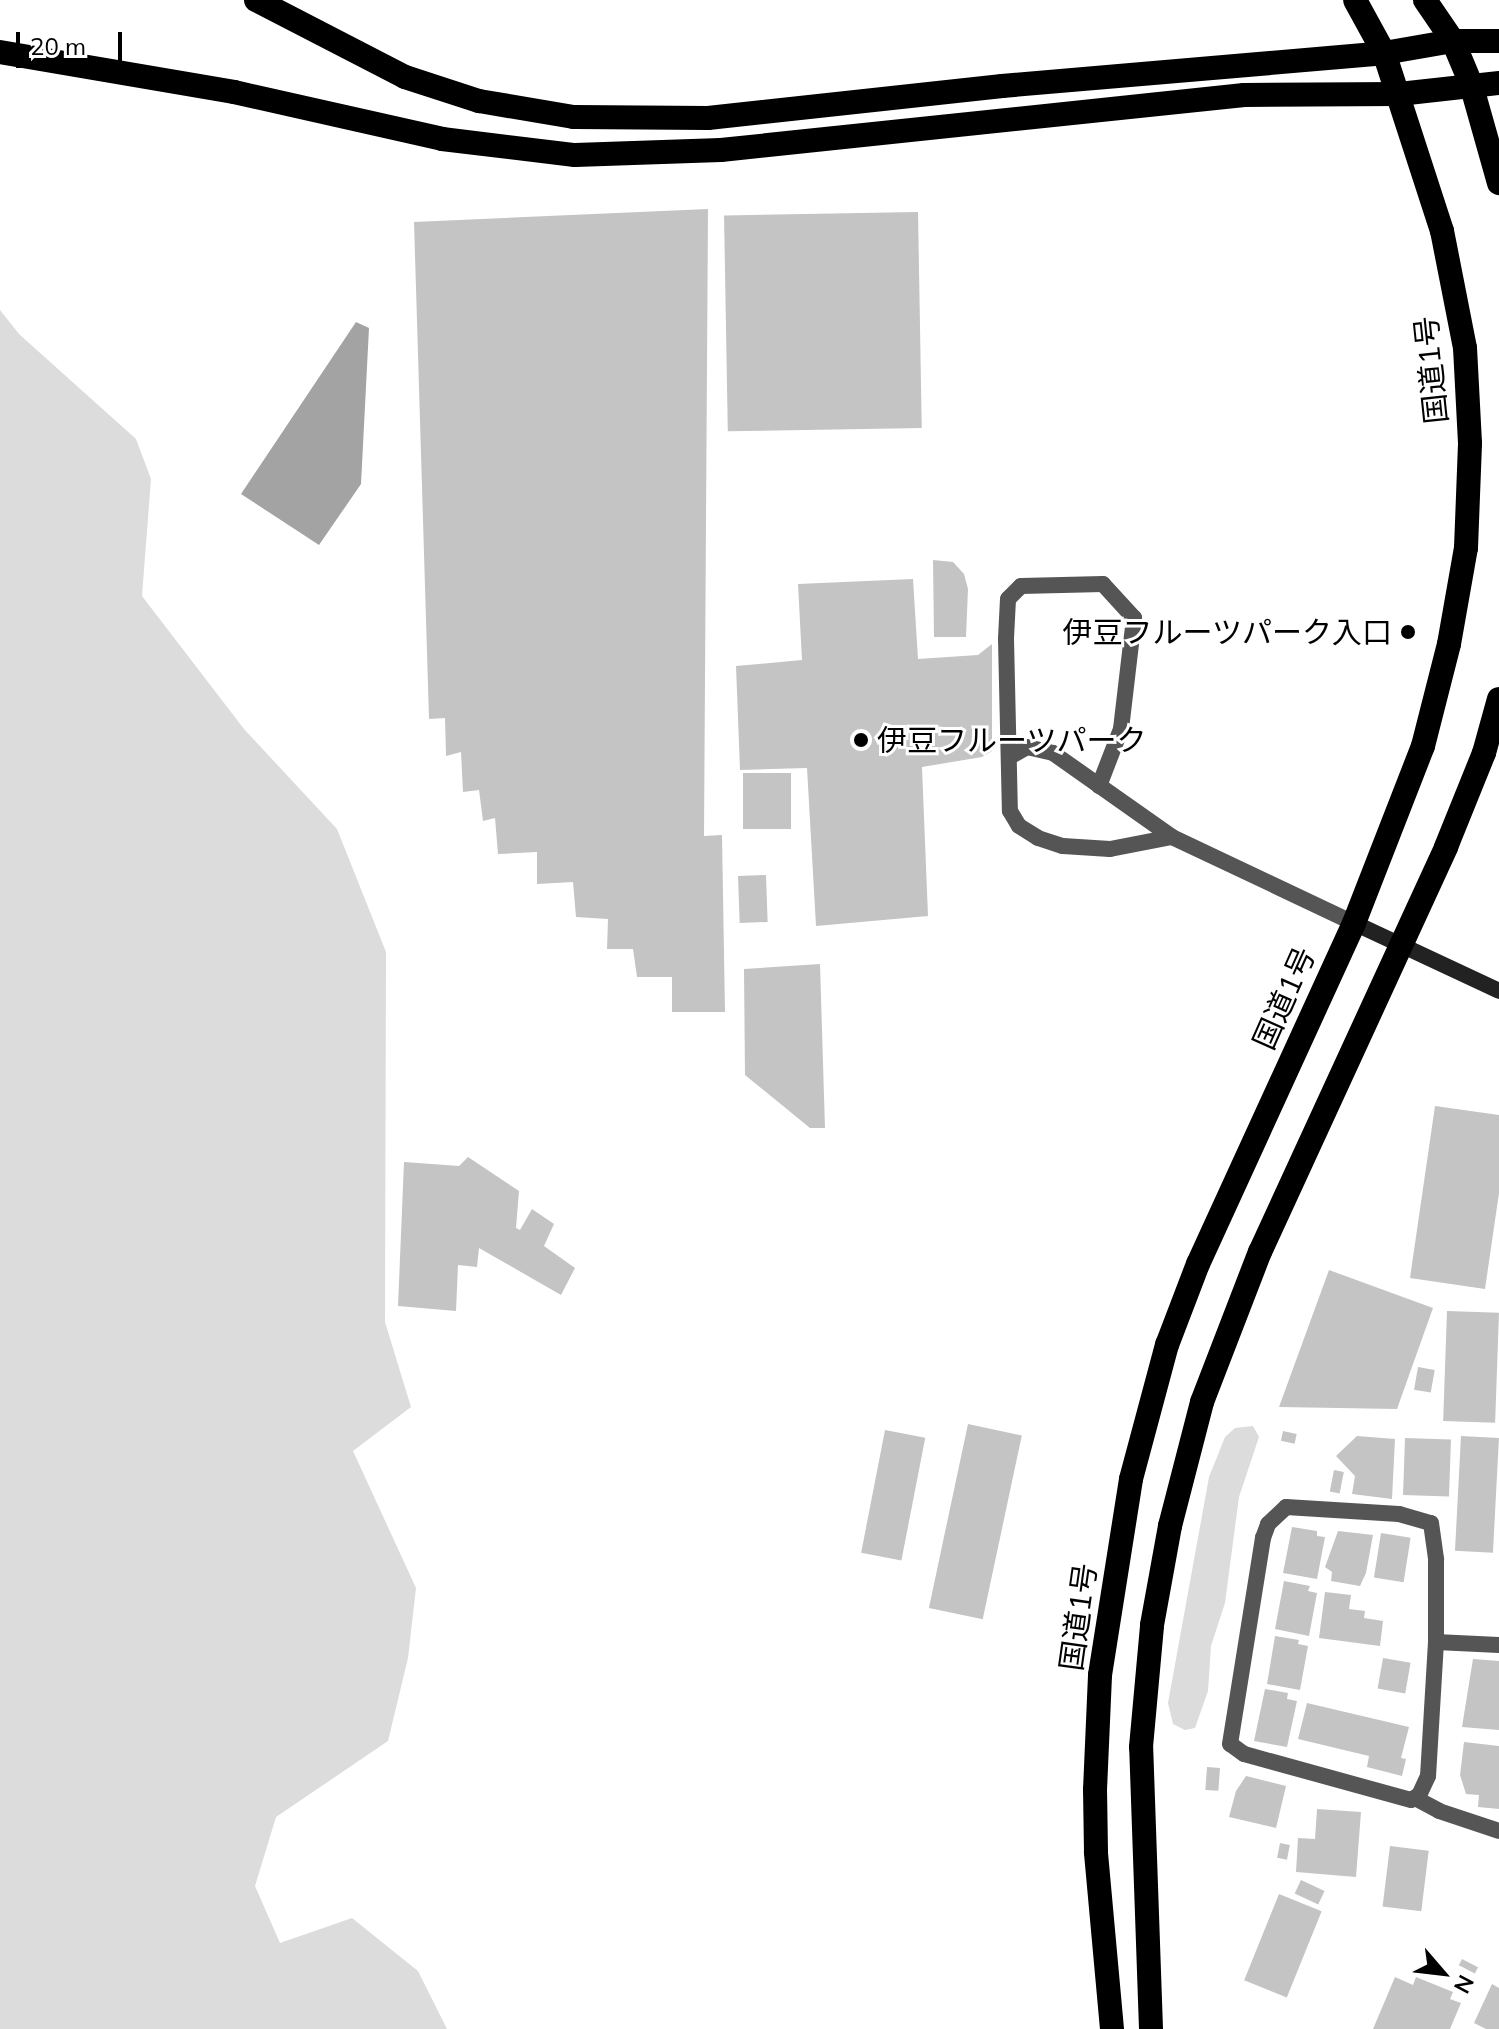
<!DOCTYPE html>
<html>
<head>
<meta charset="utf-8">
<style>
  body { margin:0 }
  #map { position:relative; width:1499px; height:2029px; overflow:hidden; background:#fff; font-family:Mulish,"Noto Sans JP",sans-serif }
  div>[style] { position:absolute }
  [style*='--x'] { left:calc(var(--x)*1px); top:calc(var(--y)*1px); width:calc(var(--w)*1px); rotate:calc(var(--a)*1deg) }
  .green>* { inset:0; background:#dcdcdc }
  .water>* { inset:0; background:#a3a3a3 }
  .building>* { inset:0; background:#c4c4c4; transform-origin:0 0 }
  .lane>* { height:16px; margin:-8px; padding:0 8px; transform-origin:8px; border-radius:8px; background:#555 }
  .street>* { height:16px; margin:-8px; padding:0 8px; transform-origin:8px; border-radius:8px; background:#555 }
  .secondary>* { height:16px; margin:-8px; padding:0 8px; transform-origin:8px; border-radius:8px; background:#222 }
  .highway>* { height:24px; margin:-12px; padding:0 12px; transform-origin:12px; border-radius:12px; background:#000 }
  .dots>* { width:22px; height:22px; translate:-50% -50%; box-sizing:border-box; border:4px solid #fff; border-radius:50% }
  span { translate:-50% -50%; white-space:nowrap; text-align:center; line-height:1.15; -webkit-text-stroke:6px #fff; paint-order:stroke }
  .street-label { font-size:30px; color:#000 }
  .poi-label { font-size:30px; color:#000 }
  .right { translate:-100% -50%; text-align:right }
  .left { translate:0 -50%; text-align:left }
  .north { position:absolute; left:1403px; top:1933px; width:80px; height:80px; -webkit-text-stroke:6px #fff; paint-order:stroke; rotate:118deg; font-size:22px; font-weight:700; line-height:32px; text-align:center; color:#000 }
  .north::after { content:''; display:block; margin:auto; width:28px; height:36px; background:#000; clip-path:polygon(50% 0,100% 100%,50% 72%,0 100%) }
  .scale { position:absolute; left:16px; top:32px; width:106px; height:36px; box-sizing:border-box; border:4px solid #000; border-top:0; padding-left:10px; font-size:24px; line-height:28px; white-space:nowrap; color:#000; -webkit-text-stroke:6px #fff; paint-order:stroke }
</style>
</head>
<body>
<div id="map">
  <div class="green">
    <div style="clip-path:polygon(0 310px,19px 334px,136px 439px,151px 479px,142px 596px,244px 729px,337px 829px,386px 952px,385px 1322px,411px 1407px,353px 1451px,416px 1588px,408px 1658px,388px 1741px,276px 1817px,255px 1886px,280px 1943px,352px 1918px,418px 1971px,447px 2029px,0 2029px)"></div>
    <div style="clip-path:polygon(1253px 1426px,1259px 1437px,1239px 1497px,1225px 1603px,1211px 1646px,1208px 1691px,1195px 1728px,1185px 1730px,1173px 1724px,1168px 1703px,1209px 1477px,1225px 1437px,1235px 1428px)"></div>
  </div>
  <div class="water">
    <div style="clip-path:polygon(356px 322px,369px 328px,361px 484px,319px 545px,241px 494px)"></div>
  </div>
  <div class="building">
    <div style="clip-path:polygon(708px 209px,704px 836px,722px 835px,725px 1012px,672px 1012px,672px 977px,637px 977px,633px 949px,607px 949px,608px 919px,576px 917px,573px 882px,537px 884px,537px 852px,498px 854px,495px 818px,483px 821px,479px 790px,463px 792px,461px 752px,446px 756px,445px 718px,429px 719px,414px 222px)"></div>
    <div style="left:918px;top:212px;width:216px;height:194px;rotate:89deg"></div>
    <div style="clip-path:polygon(933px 560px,953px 562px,964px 574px,968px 589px,966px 637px,934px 637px)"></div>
    <div style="clip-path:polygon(913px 579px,918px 659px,978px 655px,992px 644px,992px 751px,982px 757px,922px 767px,928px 916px,816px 926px,807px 768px,740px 770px,736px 666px,802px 660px,798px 584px)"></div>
    <div style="left:743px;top:773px;width:48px;height:56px"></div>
    <div style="left:766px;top:875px;width:47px;height:28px;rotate:88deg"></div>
    <div style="clip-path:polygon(820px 964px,825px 1128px,810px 1128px,745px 1075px,744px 969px)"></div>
    <div style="clip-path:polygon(1435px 1106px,1499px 1115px,1499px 1193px,1485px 1289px,1410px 1278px)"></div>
    <div style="clip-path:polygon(468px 1157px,519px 1191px,516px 1228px,520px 1230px,532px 1209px,554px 1224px,544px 1246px,575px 1268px,561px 1295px,479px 1248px,477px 1267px,458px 1265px,456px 1311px,398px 1306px,404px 1162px,459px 1166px)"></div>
    <div style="clip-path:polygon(1329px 1270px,1433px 1308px,1397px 1409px,1279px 1407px)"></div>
    <div style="left:1447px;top:1311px;width:52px;height:110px;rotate:2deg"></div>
    <div style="left:1418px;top:1367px;width:17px;height:23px;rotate:10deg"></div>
    <div style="left:968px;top:1424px;width:55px;height:188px;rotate:12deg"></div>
    <div style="left:885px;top:1430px;width:41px;height:125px;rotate:11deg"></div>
    <div style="left:1283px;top:1431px;width:14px;height:10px;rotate:12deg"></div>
    <div style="clip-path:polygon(1357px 1436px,1395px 1439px,1392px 1499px,1352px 1494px,1355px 1476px,1336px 1456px)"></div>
    <div style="left:1461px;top:1436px;width:38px;height:115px;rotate:3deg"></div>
    <div style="left:1405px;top:1438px;width:46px;height:57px;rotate:2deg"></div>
    <div style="left:1334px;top:1470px;width:10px;height:22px;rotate:11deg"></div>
    <div style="clip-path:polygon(1292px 1527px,1317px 1531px,1317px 1536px,1325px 1537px,1317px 1579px,1283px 1573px)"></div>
    <div style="clip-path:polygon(1338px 1531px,1373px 1535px,1366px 1573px,1360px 1586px,1331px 1581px,1332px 1572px,1325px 1567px)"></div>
    <div style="left:1381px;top:1533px;width:30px;height:45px;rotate:9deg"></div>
    <div style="clip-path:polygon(1284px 1581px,1310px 1586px,1308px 1591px,1317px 1593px,1309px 1636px,1275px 1629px)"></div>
    <div style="clip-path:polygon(1325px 1592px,1351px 1595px,1349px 1609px,1365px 1611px,1364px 1618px,1383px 1621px,1380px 1646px,1319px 1638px)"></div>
    <div style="clip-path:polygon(1275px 1636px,1299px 1640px,1298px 1644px,1308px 1646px,1300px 1690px,1267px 1684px)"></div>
    <div style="left:1383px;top:1658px;width:28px;height:31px;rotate:10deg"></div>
    <div style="clip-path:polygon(1473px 1659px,1499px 1661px,1499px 1730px,1462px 1727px)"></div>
    <div style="clip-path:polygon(1265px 1689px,1288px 1693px,1287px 1699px,1297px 1701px,1287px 1747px,1254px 1741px)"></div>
    <div style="clip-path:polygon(1307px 1703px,1409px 1727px,1401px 1758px,1406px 1759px,1402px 1776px,1367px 1767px,1369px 1756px,1298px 1739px)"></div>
    <div style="clip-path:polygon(1464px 1742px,1499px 1746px,1499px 1809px,1478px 1807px,1479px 1795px,1466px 1794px,1460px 1775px)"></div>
    <div style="left:1207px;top:1767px;width:13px;height:23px;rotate:4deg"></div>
    <div style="clip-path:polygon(1246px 1776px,1286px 1786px,1276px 1828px,1229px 1817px,1236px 1791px)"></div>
    <div style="clip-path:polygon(1317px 1809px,1361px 1812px,1356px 1877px,1296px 1872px,1298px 1838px,1315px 1839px)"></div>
    <div style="left:1280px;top:1843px;width:10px;height:15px;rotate:11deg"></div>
    <div style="left:1390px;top:1846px;width:39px;height:61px;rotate:7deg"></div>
    <div style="left:1301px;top:1880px;width:26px;height:15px;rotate:25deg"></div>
    <div style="left:1279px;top:1894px;width:46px;height:93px;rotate:22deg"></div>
    <div style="left:1462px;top:1959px;width:18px;height:7px;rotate:27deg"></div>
    <div style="clip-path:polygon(1395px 1977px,1413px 1985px,1416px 1977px,1453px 1992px,1450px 1999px,1461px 2003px,1450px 2029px,1373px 2029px)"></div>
    <div style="clip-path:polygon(1492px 1984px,1499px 1988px,1499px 2029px,1486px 2029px,1474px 2023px)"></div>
  </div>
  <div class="lane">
    <div style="--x:1011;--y:756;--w:18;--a:-29"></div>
    <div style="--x:1027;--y:747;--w:27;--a:13"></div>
    <div style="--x:1053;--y:753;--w:146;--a:35.2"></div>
    <div style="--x:1172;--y:837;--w:201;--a:25.3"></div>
    <div style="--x:1099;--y:786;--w:61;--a:-68.9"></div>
    <div style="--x:1121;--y:729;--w:112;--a:-83.3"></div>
    <div style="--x:1134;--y:618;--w:46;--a:-132.4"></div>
    <div style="--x:1103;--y:584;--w:82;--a:178.6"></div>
    <div style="--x:1021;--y:586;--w:18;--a:135"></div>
    <div style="--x:1008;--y:599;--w:40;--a:92.9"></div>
    <div style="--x:1006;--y:639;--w:172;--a:88.7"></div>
    <div style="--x:1010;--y:811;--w:17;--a:59"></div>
    <div style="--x:1019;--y:826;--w:22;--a:32"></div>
    <div style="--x:1038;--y:838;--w:26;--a:18"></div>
    <div style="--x:1063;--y:846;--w:47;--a:3.7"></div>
    <div style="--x:1110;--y:849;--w:63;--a:-11"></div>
    <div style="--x:1415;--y:1798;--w:27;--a:28"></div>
    <div style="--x:1439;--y:1811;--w:63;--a:18.4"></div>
  </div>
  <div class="street">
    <div style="--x:1286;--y:1507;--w:113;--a:3.5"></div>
    <div style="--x:1399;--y:1514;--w:33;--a:16"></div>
    <div style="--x:1431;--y:1523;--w:37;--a:82"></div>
    <div style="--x:1436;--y:1560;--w:82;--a:90"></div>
    <div style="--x:1436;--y:1642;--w:134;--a:93.4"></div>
    <div style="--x:1428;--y:1776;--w:21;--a:115"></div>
    <div style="--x:1419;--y:1795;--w:9;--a:148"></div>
    <div style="--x:1411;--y:1800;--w:173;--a:-164.6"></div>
    <div style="--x:1244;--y:1754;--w:17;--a:-144"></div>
    <div style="--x:1230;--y:1744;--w:209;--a:-80.9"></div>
    <div style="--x:1263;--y:1538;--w:15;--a:-70"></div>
    <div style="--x:1268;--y:1524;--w:25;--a:-43"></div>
    <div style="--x:1436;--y:1642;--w:63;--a:2.7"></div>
  </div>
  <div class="secondary">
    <div style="--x:1354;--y:923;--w:160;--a:25.1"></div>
  </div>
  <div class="highway">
    <div style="--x:256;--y:0;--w:168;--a:27.3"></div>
    <div style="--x:405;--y:77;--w:78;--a:18"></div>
    <div style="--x:479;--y:101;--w:96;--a:9.6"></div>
    <div style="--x:574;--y:117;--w:134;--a:0.4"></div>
    <div style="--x:708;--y:118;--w:296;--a:-6.2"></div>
    <div style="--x:1002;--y:86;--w:383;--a:-4.9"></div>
    <div style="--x:1384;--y:53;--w:70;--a:-9.9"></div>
    <div style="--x:1453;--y:41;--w:46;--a:0"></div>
    <div style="--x:1425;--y:0;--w:50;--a:55.7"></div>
    <div style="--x:1453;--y:41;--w:47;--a:67.3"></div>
    <div style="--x:1471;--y:84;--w:103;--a:74.2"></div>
    <div style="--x:0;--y:52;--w:237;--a:9.7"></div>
    <div style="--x:234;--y:92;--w:213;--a:12.7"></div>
    <div style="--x:442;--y:139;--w:134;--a:6.9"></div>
    <div style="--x:575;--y:155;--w:146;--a:-2"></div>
    <div style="--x:721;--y:150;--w:526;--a:-6"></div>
    <div style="--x:1244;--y:95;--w:155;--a:-0.4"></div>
    <div style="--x:1399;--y:94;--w:101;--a:-6.3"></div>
    <div style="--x:1112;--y:2029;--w:178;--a:-95.2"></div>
    <div style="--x:1096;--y:1852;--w:62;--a:-90.9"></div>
    <div style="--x:1095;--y:1790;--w:115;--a:-87.5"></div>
    <div style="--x:1100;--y:1675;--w:198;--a:-81"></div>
    <div style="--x:1131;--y:1479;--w:139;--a:-75"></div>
    <div style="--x:1167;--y:1345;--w:87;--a:-69.1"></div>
    <div style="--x:1198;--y:1264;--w:375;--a:-65.4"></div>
    <div style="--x:1354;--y:923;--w:190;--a:-68.7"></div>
    <div style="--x:1423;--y:746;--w:105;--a:-75.7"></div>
    <div style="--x:1449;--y:644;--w:97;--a:-80"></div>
    <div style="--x:1466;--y:548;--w:105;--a:-87.8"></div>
    <div style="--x:1470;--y:443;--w:95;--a:-93"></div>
    <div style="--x:1465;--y:348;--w:119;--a:-101.1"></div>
    <div style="--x:1442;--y:231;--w:187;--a:-108"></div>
    <div style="--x:1384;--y:53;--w:60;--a:-118.7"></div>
    <div style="--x:1151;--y:2029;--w:282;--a:-92"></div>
    <div style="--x:1141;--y:1747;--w:122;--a:-84.8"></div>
    <div style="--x:1152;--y:1625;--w:101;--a:-79.7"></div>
    <div style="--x:1170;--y:1526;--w:128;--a:-75.5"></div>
    <div style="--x:1202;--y:1402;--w:161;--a:-68.9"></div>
    <div style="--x:1260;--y:1252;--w:446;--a:-65.3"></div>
    <div style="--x:1446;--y:847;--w:101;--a:-68"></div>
    <div style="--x:1484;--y:753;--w:56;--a:-74.5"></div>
  </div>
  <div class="dots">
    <div style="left:1408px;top:632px;background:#000"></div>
    <div style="left:861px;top:740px;background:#000"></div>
  </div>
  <div class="street-label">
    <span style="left:1431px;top:370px;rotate:-96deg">国道1号</span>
    <span style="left:1284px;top:998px;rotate:-66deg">国道1号</span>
    <span style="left:1078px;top:1617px;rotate:-82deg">国道1号</span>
  </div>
  <div class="poi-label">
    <span class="right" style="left:1392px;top:632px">伊豆フルーツパーク入口</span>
    <span class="left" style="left:877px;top:740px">伊豆フルーツパーク</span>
  </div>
  <div class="north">N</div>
  <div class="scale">20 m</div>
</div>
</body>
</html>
